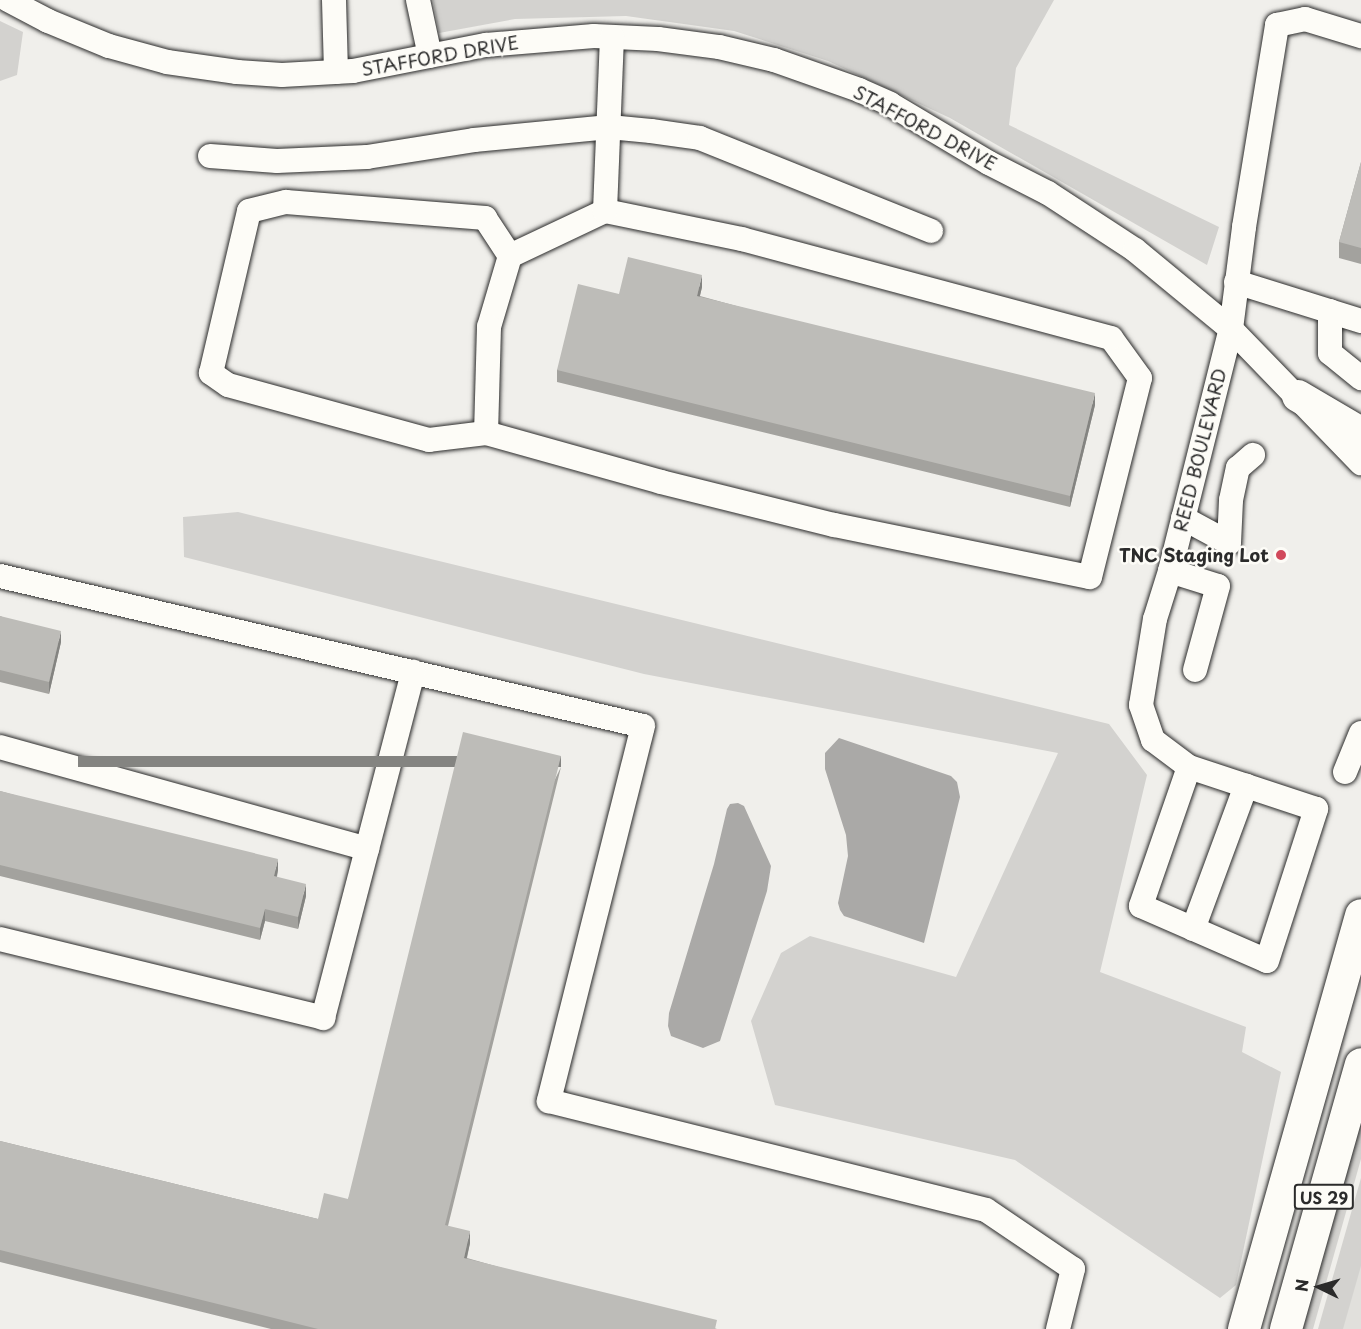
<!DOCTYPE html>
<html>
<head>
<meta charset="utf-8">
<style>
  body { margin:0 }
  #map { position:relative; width:1361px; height:1329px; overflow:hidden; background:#f0efeb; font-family:"Playpen Sans",sans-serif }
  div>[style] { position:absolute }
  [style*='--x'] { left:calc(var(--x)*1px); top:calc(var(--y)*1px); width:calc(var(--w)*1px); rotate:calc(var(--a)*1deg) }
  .built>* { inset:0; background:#e1e0dc }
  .green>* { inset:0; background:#d3d2cf }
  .water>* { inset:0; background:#aaa9a7 }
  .roads { filter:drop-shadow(0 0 2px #2b2b2b) drop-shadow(0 0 2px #2b2b2b) }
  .minor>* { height:24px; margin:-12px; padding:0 12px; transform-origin:12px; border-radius:12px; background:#fdfcf7 }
  .major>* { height:32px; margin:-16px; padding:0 16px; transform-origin:16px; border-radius:16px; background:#fdfcf7 }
  .wall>* { inset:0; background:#a3a29e }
  .shaded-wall>* { inset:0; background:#848481; transform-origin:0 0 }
  .building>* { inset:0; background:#bdbcb8 }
  .dots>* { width:16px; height:16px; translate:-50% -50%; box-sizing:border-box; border:3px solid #fdfcf7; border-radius:50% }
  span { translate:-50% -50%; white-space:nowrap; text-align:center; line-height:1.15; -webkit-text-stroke:5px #fdfcf7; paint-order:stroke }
  .shield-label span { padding:2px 4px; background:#fdfcf7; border:2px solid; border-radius:4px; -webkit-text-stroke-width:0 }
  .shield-label { font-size:16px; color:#2b2b2b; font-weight:700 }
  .street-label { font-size:18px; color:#2b2b2b }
  .poi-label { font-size:18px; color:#2b2b2b; font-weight:700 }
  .right { translate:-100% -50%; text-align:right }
  .north { position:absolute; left:1289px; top:1257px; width:60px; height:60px; -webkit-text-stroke:4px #fdfcf7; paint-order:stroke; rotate:275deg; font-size:16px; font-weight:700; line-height:24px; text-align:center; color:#2b2b2b }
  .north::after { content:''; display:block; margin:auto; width:21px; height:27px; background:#2b2b2b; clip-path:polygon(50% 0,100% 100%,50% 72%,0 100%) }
</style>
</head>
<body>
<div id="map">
  <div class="built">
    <div style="clip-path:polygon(1361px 1192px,1361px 1329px,1322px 1329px)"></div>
  </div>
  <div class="green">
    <div style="clip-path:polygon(433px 0,1054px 0,1016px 68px,1009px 125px,1219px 227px,1207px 265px,950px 118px,828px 61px,734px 31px,626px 16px,515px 19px,439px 33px)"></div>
    <div style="clip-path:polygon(0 21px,23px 32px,17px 75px,0 81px)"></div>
    <div style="clip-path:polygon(238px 512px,1109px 724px,1147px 775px,1100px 972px,1246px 1027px,1242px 1052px,1281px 1072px,1236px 1285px,1220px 1298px,1015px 1160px,775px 1105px,751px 1021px,781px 953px,810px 936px,956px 977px,1058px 753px,644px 674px,184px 557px,183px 517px)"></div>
    <div style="clip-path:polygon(1361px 1123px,1361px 1159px,1313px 1329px,1303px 1329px)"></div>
    <div style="clip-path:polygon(1361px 1178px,1361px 1266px,1343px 1329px,1318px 1329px)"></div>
  </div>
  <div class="water">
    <div style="clip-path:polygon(839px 738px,951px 776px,957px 782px,960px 797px,924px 943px,844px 916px,840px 910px,838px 903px,848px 856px,846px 835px,825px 769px,825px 753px)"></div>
    <div style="clip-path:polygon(738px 803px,744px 806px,771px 866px,767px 891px,720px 1041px,703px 1048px,671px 1036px,668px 1026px,669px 1013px,714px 864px,727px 809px,730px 804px)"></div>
  </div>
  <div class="roads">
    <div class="minor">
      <div style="--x:8;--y:0;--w:45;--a:27.7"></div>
      <div style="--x:48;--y:21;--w:66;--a:22.3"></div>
      <div style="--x:109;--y:46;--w:60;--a:15.4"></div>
      <div style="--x:167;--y:62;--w:71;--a:8.1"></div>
      <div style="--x:237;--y:72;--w:45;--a:3.8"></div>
      <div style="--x:282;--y:75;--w:71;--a:-3.2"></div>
      <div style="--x:353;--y:71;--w:136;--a:-11.1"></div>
      <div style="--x:486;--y:45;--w:108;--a:-4.8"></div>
      <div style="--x:594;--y:36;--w:64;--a:2.7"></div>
      <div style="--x:658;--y:39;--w:62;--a:7.5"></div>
      <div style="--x:719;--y:47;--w:57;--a:13.3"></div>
      <div style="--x:774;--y:60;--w:90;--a:19.4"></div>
      <div style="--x:859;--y:90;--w:34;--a:24"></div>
      <div style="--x:890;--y:104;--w:115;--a:30.8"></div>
      <div style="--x:989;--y:163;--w:66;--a:27"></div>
      <div style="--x:1048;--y:193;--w:104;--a:33.2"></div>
      <div style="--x:1135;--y:250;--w:124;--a:39.5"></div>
      <div style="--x:1231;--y:329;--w:187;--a:45.9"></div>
      <div style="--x:334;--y:0;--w:72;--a:88.4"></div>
      <div style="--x:418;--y:0;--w:57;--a:77.9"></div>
      <div style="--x:210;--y:156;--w:67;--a:4.3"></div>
      <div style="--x:277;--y:161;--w:90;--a:-2.5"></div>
      <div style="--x:367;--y:157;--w:108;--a:-9"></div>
      <div style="--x:474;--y:140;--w:136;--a:-5.5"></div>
      <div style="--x:609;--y:127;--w:42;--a:5.4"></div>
      <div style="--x:651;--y:131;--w:49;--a:8.1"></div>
      <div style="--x:700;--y:138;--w:249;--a:21.9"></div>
      <div style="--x:605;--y:211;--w:105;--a:154.7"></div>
      <div style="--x:510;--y:256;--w:74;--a:106.5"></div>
      <div style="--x:489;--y:327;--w:106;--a:91.6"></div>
      <div style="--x:486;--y:433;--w:182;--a:15.6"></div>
      <div style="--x:661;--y:482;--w:178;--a:14"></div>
      <div style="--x:834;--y:525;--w:261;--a:11.5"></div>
      <div style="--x:1090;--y:577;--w:205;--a:-75.9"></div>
      <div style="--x:1140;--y:378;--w:49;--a:-125.9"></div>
      <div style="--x:1111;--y:338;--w:382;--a:-165"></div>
      <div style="--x:742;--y:239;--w:140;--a:-168.4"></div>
      <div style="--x:605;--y:211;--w:174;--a:-87.7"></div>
      <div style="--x:1236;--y:282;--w:131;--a:17.3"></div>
      <div style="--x:1330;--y:311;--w:42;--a:90"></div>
      <div style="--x:1330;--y:353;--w:40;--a:39"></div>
      <div style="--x:486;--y:433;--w:57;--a:173"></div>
      <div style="--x:429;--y:440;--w:208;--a:-164.7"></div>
      <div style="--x:228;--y:385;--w:21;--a:-145"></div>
      <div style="--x:211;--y:373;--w:166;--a:-76.8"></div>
      <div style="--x:249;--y:211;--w:38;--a:-14"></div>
      <div style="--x:286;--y:202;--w:200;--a:4.6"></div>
      <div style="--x:485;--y:218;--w:45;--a:56.7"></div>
      <div style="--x:1183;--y:518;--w:52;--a:28.5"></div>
      <div style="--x:1229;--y:543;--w:43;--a:-87.3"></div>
      <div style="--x:1231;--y:500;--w:33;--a:-78"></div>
      <div style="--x:1238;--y:468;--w:20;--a:-41"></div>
      <div style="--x:1170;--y:571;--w:50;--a:17.4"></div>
      <div style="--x:1218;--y:586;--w:87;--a:105.3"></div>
      <div style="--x:0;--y:576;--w:660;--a:13.13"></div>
      <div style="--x:643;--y:726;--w:387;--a:104.1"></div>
      <div style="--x:549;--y:1101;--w:450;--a:14"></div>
      <div style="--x:986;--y:1210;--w:105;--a:34.1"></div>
      <div style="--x:1073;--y:1269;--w:62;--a:104"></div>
      <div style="--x:0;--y:747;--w:381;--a:15.5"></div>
      <div style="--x:1189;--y:767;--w:147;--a:109.1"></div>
      <div style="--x:1141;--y:906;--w:137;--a:23.6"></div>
      <div style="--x:1267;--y:961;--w:160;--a:-72.1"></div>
      <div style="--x:1316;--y:809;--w:134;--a:-161.7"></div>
      <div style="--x:1189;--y:767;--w:45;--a:-143.1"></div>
      <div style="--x:1153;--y:740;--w:37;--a:-109"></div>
      <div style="--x:1141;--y:705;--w:87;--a:-80.8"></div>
      <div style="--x:1155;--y:619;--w:50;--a:-72.6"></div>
      <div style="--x:1170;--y:571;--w:250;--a:-75.9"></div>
      <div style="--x:1231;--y:329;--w:103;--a:-82.7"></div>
      <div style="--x:1244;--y:227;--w:205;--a:-80.7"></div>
      <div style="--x:1277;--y:25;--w:29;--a:-12"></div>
      <div style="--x:1305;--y:19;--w:59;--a:16.9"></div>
      <div style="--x:1345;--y:772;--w:42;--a:-67.7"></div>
      <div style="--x:1193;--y:929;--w:153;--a:-69.7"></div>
      <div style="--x:0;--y:939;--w:333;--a:13.7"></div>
      <div style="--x:323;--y:1018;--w:358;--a:-75.4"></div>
    </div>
    <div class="major">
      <div style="--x:1298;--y:396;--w:73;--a:30.4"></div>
      <div style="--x:1244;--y:1329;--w:430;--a:-74.2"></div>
      <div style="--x:1286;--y:1329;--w:275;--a:-74.2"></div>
    </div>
  </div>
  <div class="wall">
    <div style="clip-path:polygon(1361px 162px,1361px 264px,1339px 258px,1339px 242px)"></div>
    <div style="clip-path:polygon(702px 287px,700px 296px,1095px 405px,1070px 507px,557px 382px,557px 370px,619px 294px)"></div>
    <div style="clip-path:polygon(0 616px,61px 642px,49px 694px,0 682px)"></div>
    <div style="clip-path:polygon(561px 767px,448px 1226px,470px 1243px,467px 1258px,717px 1329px,271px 1329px,0 1262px,0 1141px,318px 1219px,348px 1199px)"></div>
    <div style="clip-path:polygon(0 791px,278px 870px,277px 877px,306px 896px,298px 929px,265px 921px,260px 940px,0 876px)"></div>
  </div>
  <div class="shaded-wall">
    <div style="clip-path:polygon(702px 275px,702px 287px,697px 307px,697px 296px)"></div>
    <div style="clip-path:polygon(1095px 393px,1095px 405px,1070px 507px,1070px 496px)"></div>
    <div style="clip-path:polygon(61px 631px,61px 642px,49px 694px,49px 682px)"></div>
    <div style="left:561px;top:756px;width:11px;height:483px;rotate:90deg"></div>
    <div style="clip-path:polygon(278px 859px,278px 870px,274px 888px,274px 876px)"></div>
    <div style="clip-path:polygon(306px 884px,306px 896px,298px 929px,298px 917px)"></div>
    <div style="clip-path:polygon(265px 909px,265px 921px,260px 940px,260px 928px)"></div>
    <div style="clip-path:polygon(470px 1231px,470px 1243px,464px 1269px,464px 1258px)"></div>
  </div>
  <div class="building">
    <div style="clip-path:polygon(1361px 162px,1361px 248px,1339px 242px)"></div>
    <div style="clip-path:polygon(628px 257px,702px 275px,697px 296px,1095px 393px,1070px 496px,557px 370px,578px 284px,619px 294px)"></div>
    <div style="clip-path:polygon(0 616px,61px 631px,49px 682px,0 670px)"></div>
    <div style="clip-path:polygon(463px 732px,561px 756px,445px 1225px,470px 1231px,464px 1258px,717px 1320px,715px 1329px,318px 1329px,0 1250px,0 1141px,318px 1219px,324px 1193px,348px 1199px)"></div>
    <div style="clip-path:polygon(0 791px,278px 859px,274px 876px,306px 884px,298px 917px,265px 909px,260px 928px,0 865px)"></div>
  </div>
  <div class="dots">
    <div style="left:1281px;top:555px;background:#d1495b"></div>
  </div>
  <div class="shield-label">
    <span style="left:1324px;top:1197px">US 29</span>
  </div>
  <div class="street-label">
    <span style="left:440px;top:56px;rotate:-10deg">STAFFORD DRIVE</span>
    <span style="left:925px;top:128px;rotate:28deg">STAFFORD DRIVE</span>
    <span style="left:1200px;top:450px;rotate:-76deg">REED BOULEVARD</span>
  </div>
  <div class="poi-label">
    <span class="right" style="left:1269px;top:555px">TNC Staging Lot</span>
  </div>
  <div class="north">N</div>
</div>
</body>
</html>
